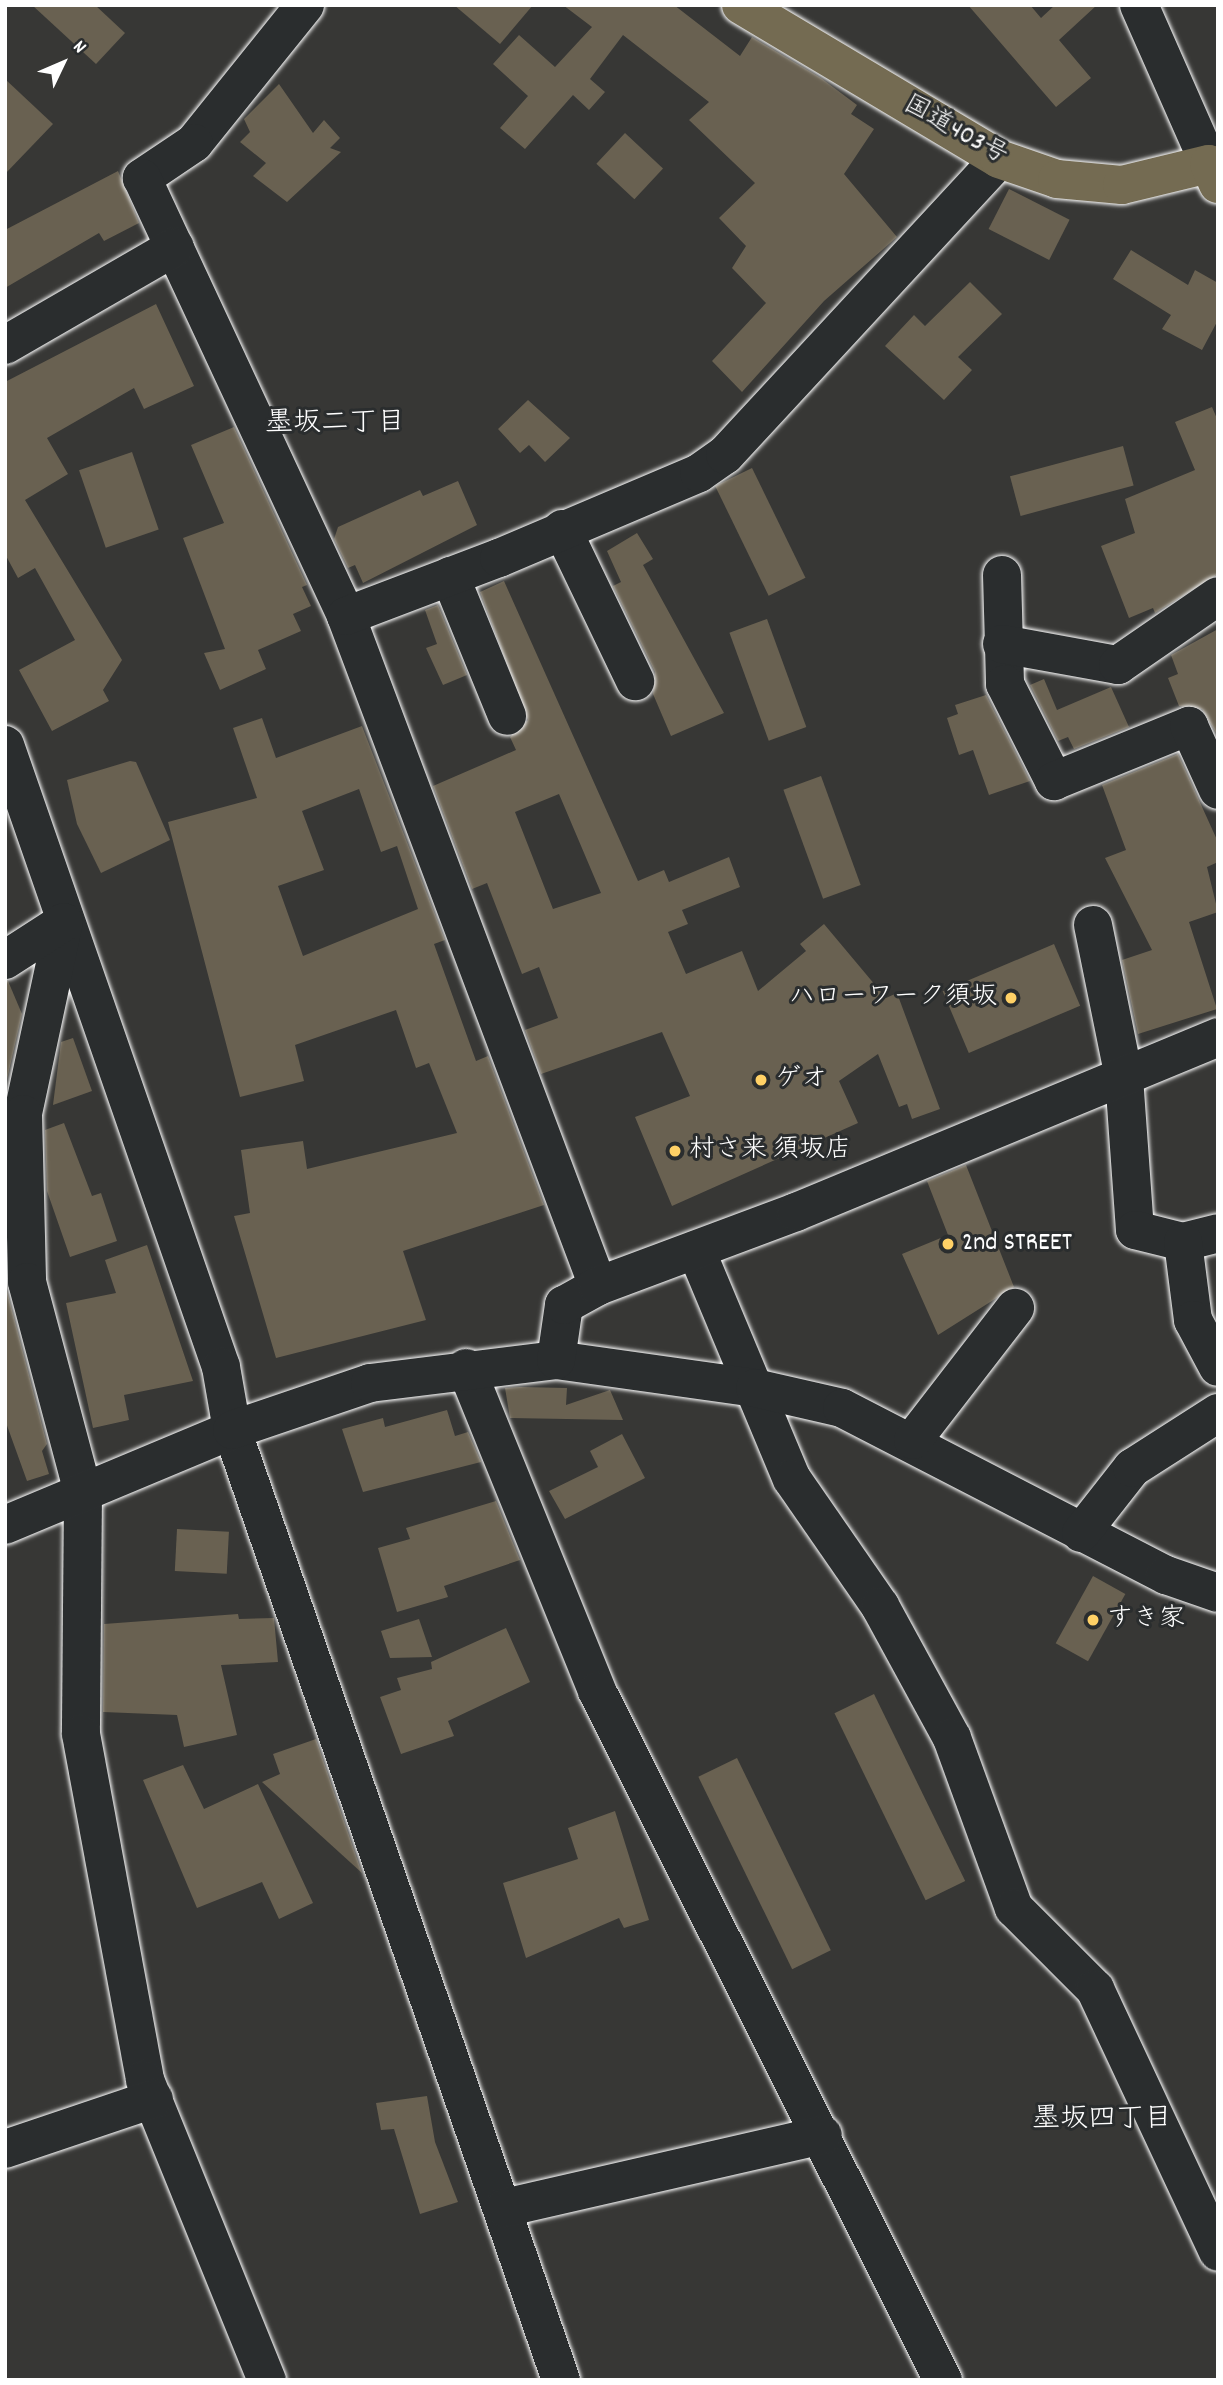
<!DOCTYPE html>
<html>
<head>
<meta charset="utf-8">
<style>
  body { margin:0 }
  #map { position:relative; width:1223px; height:2385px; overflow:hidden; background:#373735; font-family:Dekko,"Klee One",sans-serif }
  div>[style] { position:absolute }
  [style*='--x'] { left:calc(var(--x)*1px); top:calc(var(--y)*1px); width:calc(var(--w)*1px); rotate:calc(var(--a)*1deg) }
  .building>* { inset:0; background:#696151; transform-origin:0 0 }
  .roads { filter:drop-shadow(0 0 2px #fff) drop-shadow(0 0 2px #fff) }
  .minor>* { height:38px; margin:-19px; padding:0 19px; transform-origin:19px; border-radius:19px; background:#2a2d2e }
  .highway>* { height:38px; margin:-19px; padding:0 19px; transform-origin:19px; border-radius:19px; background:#746b52 }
  .dots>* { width:19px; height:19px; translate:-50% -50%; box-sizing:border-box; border:4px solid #2a2d2e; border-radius:50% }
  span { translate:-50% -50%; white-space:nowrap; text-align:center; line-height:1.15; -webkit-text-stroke:6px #2a2d2e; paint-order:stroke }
  .street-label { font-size:26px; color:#fff }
  .poi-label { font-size:26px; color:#fff }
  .right { translate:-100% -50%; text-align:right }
  .left { translate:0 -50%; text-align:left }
  .neighbourhood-label { font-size:28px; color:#fff }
  .frame { position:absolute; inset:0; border:7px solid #fff; pointer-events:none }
  .north { position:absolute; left:28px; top:28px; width:70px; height:70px; -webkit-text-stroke:5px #2a2d2e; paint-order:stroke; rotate:46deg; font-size:19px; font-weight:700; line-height:28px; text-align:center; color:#fff }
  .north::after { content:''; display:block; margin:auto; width:24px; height:32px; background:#fff; clip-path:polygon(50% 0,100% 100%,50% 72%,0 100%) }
</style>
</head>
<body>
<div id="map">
  <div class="building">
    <div style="clip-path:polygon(32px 5px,95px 5px,125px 33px,96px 64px)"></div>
    <div style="clip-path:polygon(454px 5px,533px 5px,500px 44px)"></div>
    <div style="clip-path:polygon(563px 5px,674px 5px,740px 56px,752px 37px,821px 78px,857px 105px,851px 114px,874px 129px,844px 174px,897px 237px,824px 301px,742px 392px,712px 361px,766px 303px,732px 268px,746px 246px,719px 218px,755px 183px,689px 120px,709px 102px,623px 35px,590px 79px,605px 92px,589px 110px,573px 95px,525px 149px,500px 128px,528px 96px,493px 64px,519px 35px,555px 67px,592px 27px)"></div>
    <div style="clip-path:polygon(968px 5px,1030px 5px,1041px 18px,1055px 5px,1097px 5px,1059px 40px,1091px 78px,1056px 107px)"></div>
    <div style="clip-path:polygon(5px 79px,53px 124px,5px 174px)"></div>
    <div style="clip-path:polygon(279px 84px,313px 133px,324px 120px,340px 138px,330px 148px,341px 152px,287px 202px,253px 176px,266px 163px,240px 142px,250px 132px,244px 119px)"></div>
    <div style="left:625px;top:133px;width:52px;height:42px;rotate:43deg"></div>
    <div style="clip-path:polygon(118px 171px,139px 223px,104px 241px,99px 233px,5px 288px,5px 230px)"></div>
    <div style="left:1009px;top:189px;width:68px;height:45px;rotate:27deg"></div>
    <div style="clip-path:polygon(1131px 250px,1188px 285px,1195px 270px,1218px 283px,1218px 320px,1202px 350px,1162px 329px,1171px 315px,1113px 279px)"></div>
    <div style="clip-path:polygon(970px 282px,1002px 314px,958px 357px,972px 370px,944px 400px,885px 346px,914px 315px,925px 326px)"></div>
    <div style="clip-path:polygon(156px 304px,194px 386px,144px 409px,134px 388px,47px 438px,68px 474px,25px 500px,122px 660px,103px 690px,109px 701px,52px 731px,19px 670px,75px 640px,35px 568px,18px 578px,5px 554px,5px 382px)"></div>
    <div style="clip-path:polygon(528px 400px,570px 438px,545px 462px,529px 445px,520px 453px,498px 429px)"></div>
    <div style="clip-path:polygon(1212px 407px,1218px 421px,1218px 574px,1155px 613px,1153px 608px,1129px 618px,1101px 546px,1135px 533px,1125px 499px,1195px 470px,1175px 422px)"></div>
    <div style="clip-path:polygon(234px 427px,307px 585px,302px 587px,311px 606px,293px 614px,301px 631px,258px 650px,266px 669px,220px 690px,204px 653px,225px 649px,183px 538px,224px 523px,191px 445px)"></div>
    <div style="left:1123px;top:446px;width:41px;height:117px;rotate:75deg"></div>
    <div style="left:132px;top:452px;width:82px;height:56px;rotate:71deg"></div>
    <div style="left:752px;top:468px;width:122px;height:41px;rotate:64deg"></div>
    <div style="clip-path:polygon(458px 481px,477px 525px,363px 583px,355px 565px,348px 568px,334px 539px,338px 527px,420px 490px,423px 496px)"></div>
    <div style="clip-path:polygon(637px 533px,653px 559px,643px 565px,724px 713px,671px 736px,653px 694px,655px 672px,613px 586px,621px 582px,607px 551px)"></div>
    <div style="clip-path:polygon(evenodd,504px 581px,638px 881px,664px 870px,669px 882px,729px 857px,740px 887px,682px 910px,688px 924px,668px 932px,686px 974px,742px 951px,758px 991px,806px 951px,800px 944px,824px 924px,886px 998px,897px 993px,940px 1109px,912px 1119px,907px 1104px,899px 1107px,878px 1054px,839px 1081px,858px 1123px,672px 1206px,635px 1117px,690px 1096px,662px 1032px,541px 1074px,525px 1030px,558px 1018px,539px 967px,522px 974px,487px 883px,472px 889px,433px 786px,516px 750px,510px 737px,528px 720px,480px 592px,504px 581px,559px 794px,601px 893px,553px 909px,515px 812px,559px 794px)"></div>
    <div style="clip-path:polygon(438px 605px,467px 675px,443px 685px,426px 648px,437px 644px,425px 610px)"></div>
    <div style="left:767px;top:619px;width:115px;height:40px;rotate:70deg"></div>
    <div style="clip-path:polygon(1218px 629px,1218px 736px,1202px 709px,1179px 706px,1168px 678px,1178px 674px,1171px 655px)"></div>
    <div style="clip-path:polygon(1044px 679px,1057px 710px,1111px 687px,1129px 727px,1074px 749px,1068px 737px,1058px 741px,1030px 685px)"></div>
    <div style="clip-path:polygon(986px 695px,1030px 781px,989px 795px,973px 750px,959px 755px,947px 718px,958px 714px,955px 705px)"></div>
    <div style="clip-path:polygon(evenodd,262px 718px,276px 758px,362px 726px,445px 940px,434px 944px,476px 1061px,488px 1056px,544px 1205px,403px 1251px,426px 1320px,276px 1358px,234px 1216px,250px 1213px,241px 1150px,303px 1141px,307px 1169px,457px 1133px,429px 1063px,416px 1068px,396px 1010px,295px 1045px,304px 1081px,240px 1097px,168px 822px,257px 798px,233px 728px,262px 718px,359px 789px,381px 852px,397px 846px,418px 909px,303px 956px,278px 886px,324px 870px,302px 811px,359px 789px)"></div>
    <div style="clip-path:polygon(1178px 754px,1218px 842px,1218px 862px,1207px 867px,1218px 912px,1189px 922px,1217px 1009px,1138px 1034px,1122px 960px,1152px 950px,1105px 858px,1126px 850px,1102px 785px)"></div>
    <div style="clip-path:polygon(130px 761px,136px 762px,170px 840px,101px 873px,77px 824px,67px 780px)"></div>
    <div style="left:821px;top:776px;width:116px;height:40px;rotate:70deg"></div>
    <div style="left:1054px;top:944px;width:67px;height:121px;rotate:67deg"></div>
    <div style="clip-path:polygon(8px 981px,22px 1014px,5px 1088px,5px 982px)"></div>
    <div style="clip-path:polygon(73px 1038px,92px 1091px,53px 1105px,61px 1042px)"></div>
    <div style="clip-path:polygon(64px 1123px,92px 1196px,101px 1193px,117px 1241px,70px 1257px,47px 1191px,45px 1130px)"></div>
    <div style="clip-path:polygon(966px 1165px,1014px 1287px,938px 1335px,902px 1254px,948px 1235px,927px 1181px)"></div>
    <div style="clip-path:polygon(147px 1245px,193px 1381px,124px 1395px,129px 1420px,93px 1428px,66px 1303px,116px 1293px,105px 1260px)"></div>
    <div style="clip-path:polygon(5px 1283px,47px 1444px,42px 1451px,49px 1474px,27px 1481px,5px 1420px)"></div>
    <div style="clip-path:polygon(520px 1387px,567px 1388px,566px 1405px,610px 1390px,623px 1420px,510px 1418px,505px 1388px)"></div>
    <div style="clip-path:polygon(447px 1410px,455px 1436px,468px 1432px,481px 1462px,363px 1492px,342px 1429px,383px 1418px,385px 1427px)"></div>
    <div style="clip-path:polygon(622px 1434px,645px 1478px,565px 1519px,549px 1491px,598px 1467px,590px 1451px)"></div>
    <div style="clip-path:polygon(496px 1501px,520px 1560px,444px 1586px,448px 1597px,397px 1612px,378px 1548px,410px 1539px,406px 1528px)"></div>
    <div style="left:177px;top:1529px;width:52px;height:42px;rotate:3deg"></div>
    <div style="left:1093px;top:1576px;width:37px;height:77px;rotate:29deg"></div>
    <div style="clip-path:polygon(238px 1614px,239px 1619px,274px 1618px,278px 1662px,221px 1665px,237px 1735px,184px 1747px,177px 1715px,103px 1712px,104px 1624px)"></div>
    <div style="clip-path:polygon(419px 1619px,432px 1657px,390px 1658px,381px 1631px)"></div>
    <div style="clip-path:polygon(506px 1628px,530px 1682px,448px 1721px,454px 1736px,401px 1754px,380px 1697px,401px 1690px,397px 1678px,432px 1669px,431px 1662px)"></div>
    <div style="left:874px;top:1694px;width:208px;height:44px;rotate:64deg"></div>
    <div style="clip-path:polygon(316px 1739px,334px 1792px,362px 1873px,262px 1782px,280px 1774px,273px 1754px)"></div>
    <div style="left:737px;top:1758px;width:214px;height:43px;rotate:64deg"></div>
    <div style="clip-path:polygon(183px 1765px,204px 1809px,258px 1784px,313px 1903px,279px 1919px,262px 1882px,197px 1908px,143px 1780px)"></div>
    <div style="clip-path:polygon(615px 1811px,649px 1920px,624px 1928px,619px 1918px,526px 1958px,503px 1883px,578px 1859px,568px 1828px)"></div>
    <div style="clip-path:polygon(427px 2096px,435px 2142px,458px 2202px,420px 2214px,394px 2129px,381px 2130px,376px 2103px)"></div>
  </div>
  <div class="roads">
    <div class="minor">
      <div style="--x:305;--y:5;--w:177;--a:128.8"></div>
      <div style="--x:194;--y:143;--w:63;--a:146.1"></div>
      <div style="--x:142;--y:178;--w:483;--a:65"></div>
      <div style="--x:346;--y:616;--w:716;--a:69.39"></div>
      <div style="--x:1139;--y:5;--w:174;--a:66.2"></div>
      <div style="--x:1209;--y:164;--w:10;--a:-29"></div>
      <div style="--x:5;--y:345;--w:196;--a:-30"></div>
      <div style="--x:562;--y:529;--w:169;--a:64.3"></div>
      <div style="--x:1002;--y:575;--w:109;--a:88.4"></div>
      <div style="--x:1005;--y:684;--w:109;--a:63.2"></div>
      <div style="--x:1054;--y:781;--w:146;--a:-22.2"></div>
      <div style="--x:1189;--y:726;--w:70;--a:65.6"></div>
      <div style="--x:450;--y:576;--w:151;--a:67.8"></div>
      <div style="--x:346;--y:616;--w:164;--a:-20.8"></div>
      <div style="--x:499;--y:558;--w:217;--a:-23"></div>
      <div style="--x:699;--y:473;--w:32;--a:-35"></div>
      <div style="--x:725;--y:455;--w:403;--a:-47.2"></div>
      <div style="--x:1002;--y:644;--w:118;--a:10.3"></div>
      <div style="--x:1118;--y:665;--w:121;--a:-34.6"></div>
      <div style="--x:5;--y:745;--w:658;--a:70.85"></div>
      <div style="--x:221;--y:1367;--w:64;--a:80.1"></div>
      <div style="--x:232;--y:1430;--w:1005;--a:70.9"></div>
      <div style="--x:64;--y:922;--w:196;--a:102.1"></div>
      <div style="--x:23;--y:1114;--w:168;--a:88.6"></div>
      <div style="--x:27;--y:1282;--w:218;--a:75.1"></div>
      <div style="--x:83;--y:1493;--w:241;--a:90.5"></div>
      <div style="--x:81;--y:1734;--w:352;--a:79.5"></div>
      <div style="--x:145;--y:2080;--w:324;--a:67.9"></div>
      <div style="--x:1093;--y:925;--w:155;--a:78.5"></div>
      <div style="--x:1124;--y:1077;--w:153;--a:85.9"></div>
      <div style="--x:1135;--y:1230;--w:49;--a:14"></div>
      <div style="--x:1183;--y:1242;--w:36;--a:-14"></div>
      <div style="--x:5;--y:960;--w:70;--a:-32.8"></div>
      <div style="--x:1183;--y:1242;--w:79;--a:82.7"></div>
      <div style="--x:1193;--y:1320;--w:53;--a:62"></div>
      <div style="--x:696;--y:1250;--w:248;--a:67.3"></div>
      <div style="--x:792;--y:1479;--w:155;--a:55.3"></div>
      <div style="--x:880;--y:1606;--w:150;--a:61.4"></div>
      <div style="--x:952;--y:1738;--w:181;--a:70"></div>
      <div style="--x:1014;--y:1908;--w:115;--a:45"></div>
      <div style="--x:1095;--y:1989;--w:290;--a:64.9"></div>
      <div style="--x:556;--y:1360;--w:201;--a:8"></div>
      <div style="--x:755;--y:1388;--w:89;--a:12.9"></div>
      <div style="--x:842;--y:1408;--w:365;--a:27.3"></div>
      <div style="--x:1166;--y:1575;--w:55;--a:19.1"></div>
      <div style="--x:466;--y:1368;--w:349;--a:67.9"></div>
      <div style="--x:597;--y:1691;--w:771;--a:63.34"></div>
      <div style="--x:913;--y:1440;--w:167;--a:-52.3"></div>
      <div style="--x:5;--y:1525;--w:246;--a:-22.7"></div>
      <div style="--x:232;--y:1430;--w:146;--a:-18.8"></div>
      <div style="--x:370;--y:1383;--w:187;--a:-7"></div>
      <div style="--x:556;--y:1360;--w:56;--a:-81.7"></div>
      <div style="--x:564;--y:1305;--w:39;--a:-29"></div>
      <div style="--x:598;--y:1286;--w:211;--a:-20.5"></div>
      <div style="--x:796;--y:1212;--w:457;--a:-22.5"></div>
      <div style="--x:1081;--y:1533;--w:83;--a:-51.9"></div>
      <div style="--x:1132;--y:1468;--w:102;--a:-32.6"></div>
      <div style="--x:5;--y:2149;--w:157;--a:-18.6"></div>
      <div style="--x:504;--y:2208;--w:327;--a:-12.9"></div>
    </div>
    <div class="highway">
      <div style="--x:741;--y:5;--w:300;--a:30.8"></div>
      <div style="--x:999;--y:159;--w:61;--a:19"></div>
      <div style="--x:1057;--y:179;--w:65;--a:5.3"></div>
      <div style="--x:1122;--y:185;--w:89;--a:-13.6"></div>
      <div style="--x:1209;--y:164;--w:22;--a:66"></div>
    </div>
  </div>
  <div class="dots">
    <div style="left:1011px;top:998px;background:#ffd166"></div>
    <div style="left:761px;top:1080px;background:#ffd166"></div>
    <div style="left:675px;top:1151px;background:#ffd166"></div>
    <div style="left:948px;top:1244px;background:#ffd166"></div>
    <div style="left:1093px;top:1620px;background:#ffd166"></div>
  </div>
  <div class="street-label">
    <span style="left:955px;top:131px;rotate:29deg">国道403号</span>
  </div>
  <div class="poi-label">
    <span class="right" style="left:997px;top:998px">ハローワーク須坂</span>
    <span class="left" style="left:775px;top:1080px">ゲオ</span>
    <span class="left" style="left:689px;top:1151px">村さ来 須坂店</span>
    <span class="left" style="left:962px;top:1244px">2nd STREET</span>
    <span class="left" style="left:1107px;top:1620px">すき家</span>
  </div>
  <div class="neighbourhood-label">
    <span style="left:335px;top:425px">墨坂二丁目</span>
    <span style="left:1102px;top:2121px">墨坂四丁目</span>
  </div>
  <div class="frame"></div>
  <div class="north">N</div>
</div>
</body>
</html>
